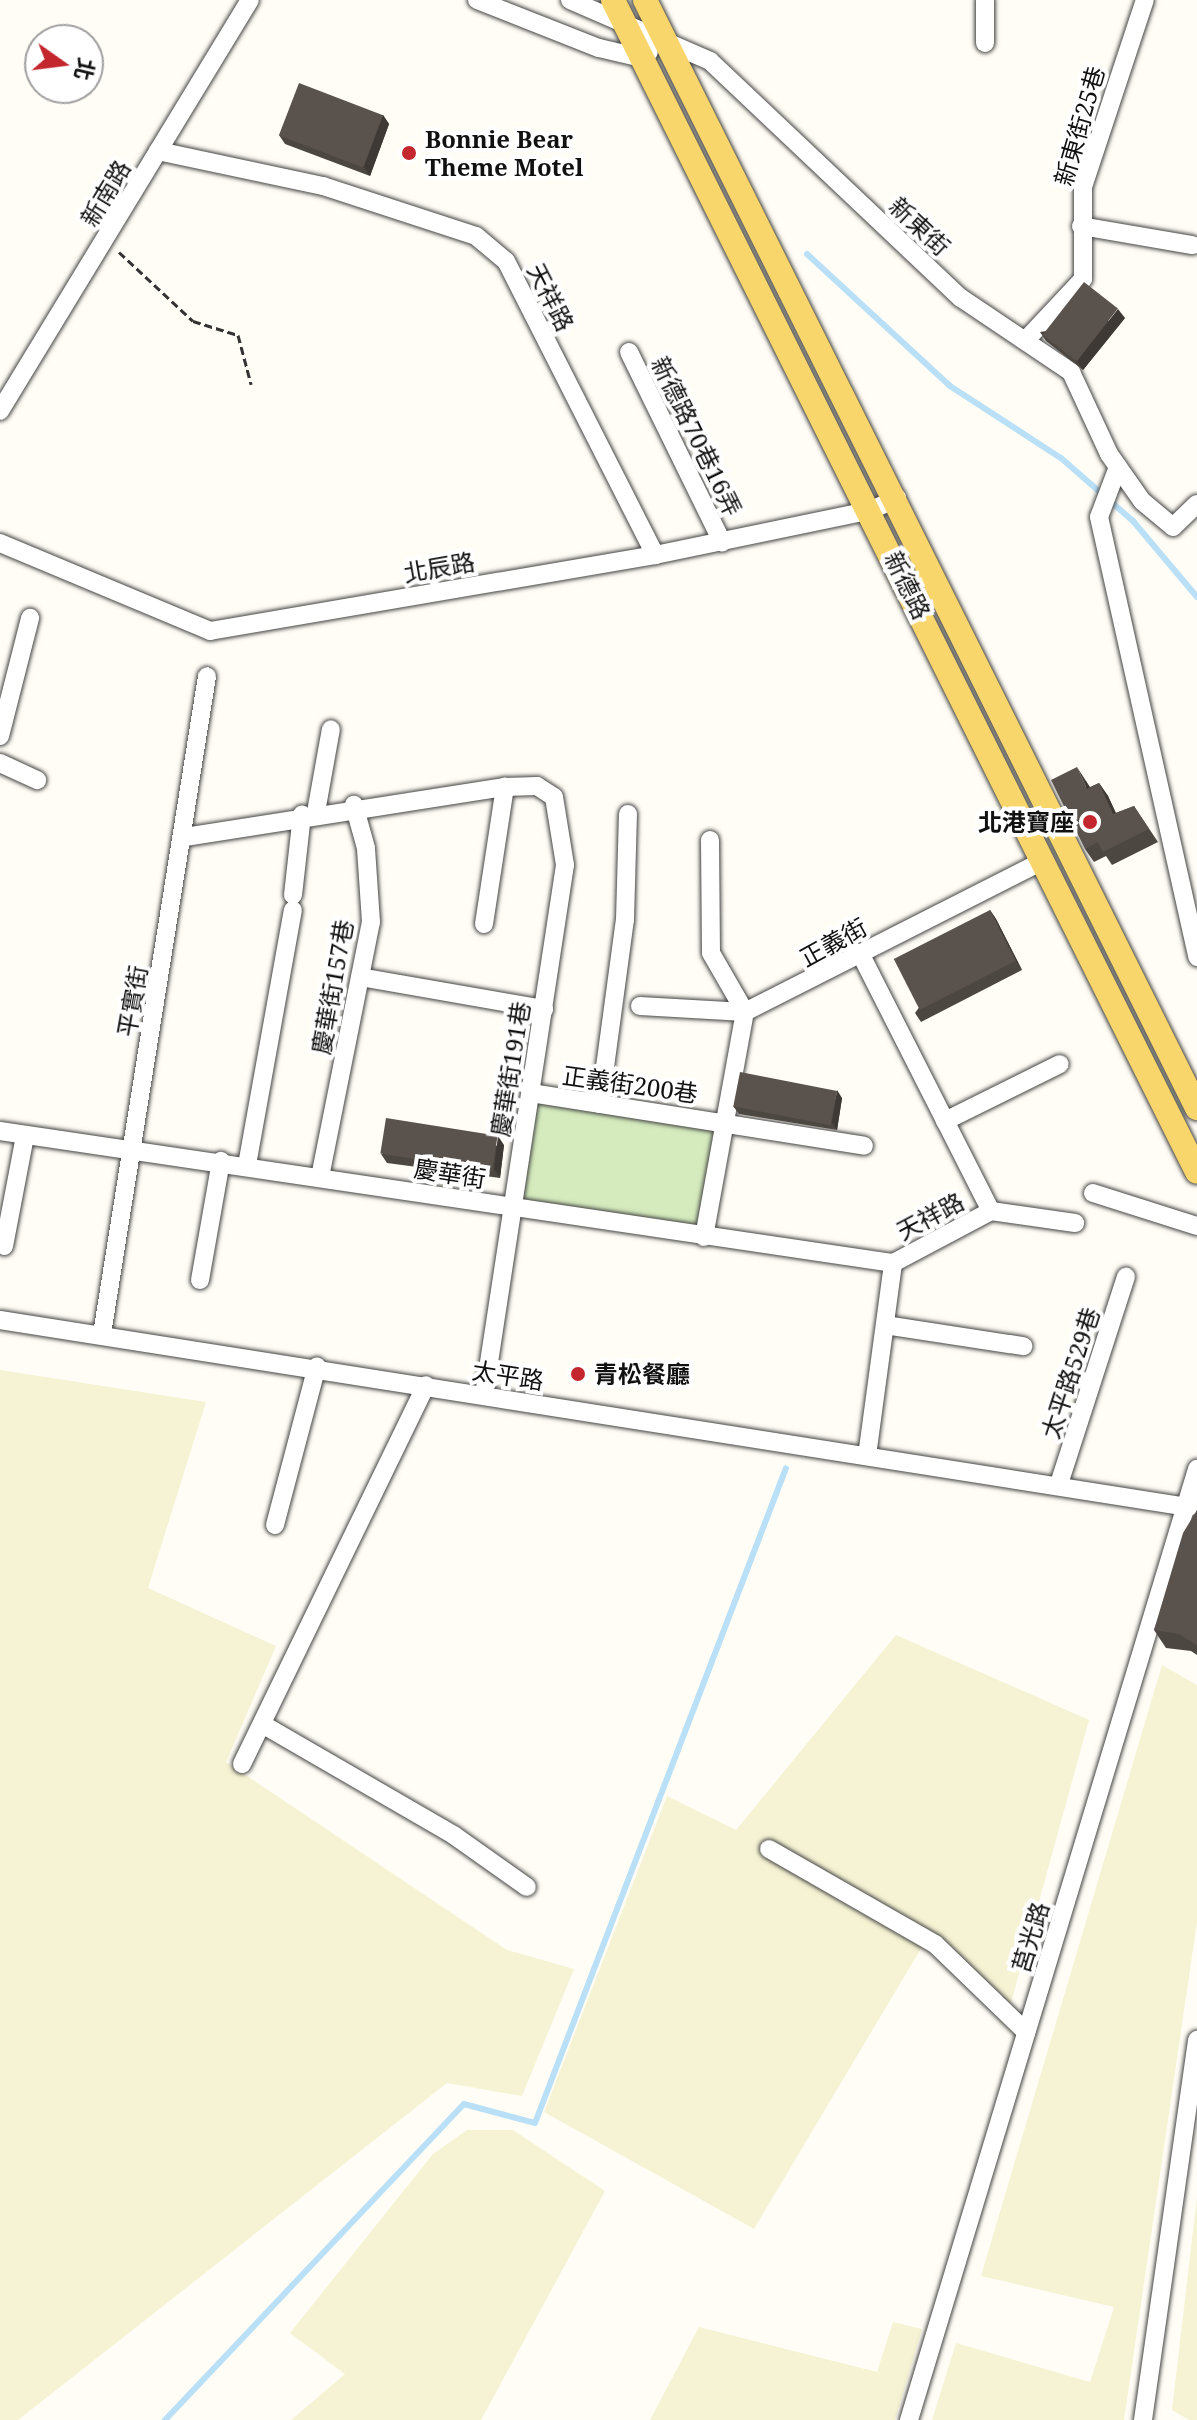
<!DOCTYPE html>
<html>
<head>
<meta charset="utf-8">
<style>
  body { margin:0 }
  #map { position:relative; width:1197px; height:2420px; overflow:hidden; background:#fffdf5; font-family:"Noto Serif","Noto Sans TC",serif }
  div>[style] { position:absolute }
  [style*='--x'] { left:calc(var(--x)*1px); top:calc(var(--y)*1px); width:calc(var(--w)*1px); rotate:calc(var(--a)*1deg) }
  .farmland>* { inset:0; background:#f6f3d4 }
  .green>* { inset:0; background:#d5ebbd; transform-origin:0 0 }
  .stream>* { height:6px; margin:-3px; padding:0 3px; transform-origin:3px; border-radius:3px; background:#b9e0f7 }
  .path>* { height:3px; margin-top:-1.5px; transform-origin:0; background:repeating-linear-gradient(90deg,#333 0 8px,transparent 0 12px) }
  .roads { filter:drop-shadow(0 0 2px #444) drop-shadow(0 0 2px #444) }
  .minor>* { height:18px; margin:-9px; padding:0 9px; transform-origin:9px; border-radius:9px; background:#fff }
  .major>* { height:24px; margin:-12px; padding:0 12px; transform-origin:12px; border-radius:12px; background:#f9d66b }
  .wall>* { inset:0; background:#4d4742 }
  .shaded-wall>* { inset:0; background:#3f3936 }
  .building>* { inset:0; background:#5a524d; transform-origin:0 0 }
  .dots>* { width:22px; height:22px; translate:-50% -50%; box-sizing:border-box; border:4px solid #fff; border-radius:50% }
  span { translate:-50% -50%; white-space:nowrap; text-align:center; line-height:1.15; -webkit-text-stroke:8px #fff; paint-order:stroke }
  .street-label { font-size:24px; color:#111 }
  .poi-label { font-size:24px; color:#111; font-weight:700 }
  .left { translate:0 -50%; text-align:left }
  .right { translate:-100% -50%; text-align:right }
  .north { position:absolute; left:24px; top:24px; width:80px; height:80px; box-sizing:border-box; background:#fff; border:2px solid #a0a0a0; border-radius:50%; rotate:104deg; font-size:22px; font-weight:700; line-height:32px; text-align:center; color:#111 }
  .north::after { content:''; display:block; margin:auto; width:28px; height:36px; background:#c4262e; clip-path:polygon(50% 0,100% 100%,50% 72%,0 100%) }
</style>
</head>
<body>
<div id="map">
  <div class="farmland">
    <div style="clip-path:polygon(0 1370px,206px 1402px,148px 1588px,276px 1646px,226px 1762px,507px 1950px,574px 1969px,522px 2096px,447px 2083px,18px 2420px,0 2420px)"></div>
    <div style="clip-path:polygon(896px 1635px,1089px 1720px,1009px 2010px,926px 1940px,754px 2229px,544px 2112px,667px 1796px,736px 1830px)"></div>
    <div style="clip-path:polygon(1162px 1665px,1197px 1685px,1197px 1922px,1124px 2420px,932px 2420px,956px 2343px,1090px 2382px,1114px 2307px,981px 2276px)"></div>
    <div style="clip-path:polygon(467px 2130px,513px 2130px,605px 2191px,481px 2420px,291px 2420px,345px 2374px,290px 2333px,433px 2154px)"></div>
    <div style="clip-path:polygon(1197px 2197px,1197px 2420px,1189px 2420px,1172px 2410px)"></div>
    <div style="clip-path:polygon(893px 2322px,922px 2329px,895px 2420px,650px 2420px,699px 2327px,877px 2372px)"></div>
  </div>
  <div class="green">
    <div style="left:531px;top:1093px;width:194px;height:115px;rotate:9deg"></div>
  </div>
  <div class="stream">
    <div style="--x:807;--y:254;--w:195;--a:42.7"></div>
    <div style="--x:950;--y:386;--w:132;--a:33"></div>
    <div style="--x:1061;--y:458;--w:96;--a:41.2"></div>
    <div style="--x:1133;--y:521;--w:99;--a:49.9"></div>
    <div style="--x:165;--y:2420;--w:435;--a:-46.6"></div>
    <div style="--x:464;--y:2104;--w:73;--a:15"></div>
    <div style="--x:535;--y:2123;--w:701;--a:-69.03"></div>
  </div>
  <div class="path">
    <div style="--x:119;--y:252;--w:101;--a:43"></div>
    <div style="--x:193;--y:321;--w:47;--a:17.3"></div>
    <div style="--x:238;--y:335;--w:51;--a:75.1"></div>
  </div>
  <div class="roads">
    <div class="minor">
      <div style="--x:477;--y:0;--w:131;--a:21.5"></div>
      <div style="--x:599;--y:48;--w:44;--a:13.1"></div>
      <div style="--x:642;--y:58;--w:9;--a:-41"></div>
      <div style="--x:570;--y:0;--w:153;--a:23.5"></div>
      <div style="--x:710;--y:61;--w:345;--a:43.4"></div>
      <div style="--x:961;--y:298;--w:133;--a:33.9"></div>
      <div style="--x:1071;--y:372;--w:90;--a:65.1"></div>
      <div style="--x:1109;--y:454;--w:57;--a:54.9"></div>
      <div style="--x:1142;--y:501;--w:40;--a:40"></div>
      <div style="--x:1173;--y:527;--w:33;--a:-44"></div>
      <div style="--x:985;--y:0;--w:43;--a:90"></div>
      <div style="--x:158;--y:151;--w:169;--a:12"></div>
      <div style="--x:323;--y:186;--w:161;--a:18.1"></div>
      <div style="--x:476;--y:236;--w:39;--a:40"></div>
      <div style="--x:506;--y:261;--w:330;--a:63.1"></div>
      <div style="--x:1081;--y:226;--w:113;--a:9.7"></div>
      <div style="--x:1025;--y:341;--w:85;--a:-46.9"></div>
      <div style="--x:1083;--y:279;--w:92;--a:-90"></div>
      <div style="--x:1083;--y:187;--w:197;--a:-71.7"></div>
      <div style="--x:629;--y:352;--w:212;--a:63.9"></div>
      <div style="--x:0;--y:411;--w:481;--a:-58.7"></div>
      <div style="--x:1118;--y:467;--w:53;--a:110.8"></div>
      <div style="--x:1099;--y:517;--w:451;--a:77.4"></div>
      <div style="--x:0;--y:543;--w:228;--a:22.7"></div>
      <div style="--x:210;--y:631;--w:451;--a:-9.7"></div>
      <div style="--x:655;--y:555;--w:222;--a:-11.7"></div>
      <div style="--x:872;--y:510;--w:28;--a:-26"></div>
      <div style="--x:0;--y:736;--w:122;--a:-75.7"></div>
      <div style="--x:0;--y:763;--w:41;--a:24.7"></div>
      <div style="--x:316;--y:812;--w:84;--a:-79.8"></div>
      <div style="--x:185;--y:837;--w:324;--a:-8.9"></div>
      <div style="--x:505;--y:787;--w:32;--a:-2"></div>
      <div style="--x:537;--y:786;--w:20;--a:33"></div>
      <div style="--x:554;--y:797;--w:69;--a:80.8"></div>
      <div style="--x:565;--y:865;--w:536;--a:98.69"></div>
      <div style="--x:710;--y:840;--w:113;--a:89.5"></div>
      <div style="--x:711;--y:953;--w:68;--a:60"></div>
      <div style="--x:293;--y:895;--w:81;--a:-83.6"></div>
      <div style="--x:484;--y:924;--w:139;--a:-81.3"></div>
      <div style="--x:860;--y:953;--w:289;--a:63.1"></div>
      <div style="--x:991;--y:1211;--w:111;--a:152"></div>
      <div style="--x:360;--y:977;--w:187;--a:9.9"></div>
      <div style="--x:640;--y:1006;--w:105;--a:3.3"></div>
      <div style="--x:745;--y:1012;--w:333;--a:-26.9"></div>
      <div style="--x:531;--y:1093;--w:337;--a:9"></div>
      <div style="--x:600;--y:1104;--w:186;--a:-82.3"></div>
      <div style="--x:625;--y:920;--w:106;--a:-88.4"></div>
      <div style="--x:945;--y:1121;--w:128;--a:-26.4"></div>
      <div style="--x:0;--y:1131;--w:903;--a:8.41"></div>
      <div style="--x:247;--y:1165;--w:259;--a:-79.8"></div>
      <div style="--x:320;--y:1177;--w:260;--a:-78.7"></div>
      <div style="--x:371;--y:922;--w:74;--a:-93.9"></div>
      <div style="--x:366;--y:848;--w:45;--a:-105.6"></div>
      <div style="--x:1093;--y:1193;--w:109;--a:17.6"></div>
      <div style="--x:991;--y:1211;--w:85;--a:8.1"></div>
      <div style="--x:704;--y:1237;--w:229;--a:-79.7"></div>
      <div style="--x:4;--y:1246;--w:112;--a:-79.2"></div>
      <div style="--x:200;--y:1280;--w:121;--a:-80"></div>
      <div style="--x:0;--y:1320;--w:1203;--a:8.95"></div>
      <div style="--x:1188;--y:1507;--w:10;--a:-29"></div>
      <div style="--x:885;--y:1325;--w:140;--a:8.7"></div>
      <div style="--x:102;--y:1334;--w:666;--a:-80.93"></div>
      <div style="--x:867;--y:1456;--w:195;--a:-82.3"></div>
      <div style="--x:1059;--y:1484;--w:218;--a:-72.1"></div>
      <div style="--x:275;--y:1525;--w:164;--a:-75.2"></div>
      <div style="--x:262;--y:1724;--w:223;--a:30.1"></div>
      <div style="--x:455;--y:1836;--w:88;--a:35.3"></div>
      <div style="--x:242;--y:1764;--w:421;--a:-64.1"></div>
      <div style="--x:769;--y:1849;--w:191;--a:29.8"></div>
      <div style="--x:935;--y:1944;--w:127;--a:44"></div>
      <div style="--x:909;--y:2420;--w:994;--a:-73.15"></div>
      <div style="--x:1143;--y:2420;--w:384;--a:-81.9"></div>
    </div>
    <div class="major">
      <div style="--x:613;--y:0;--w:1309;--a:63.51"></div>
      <div style="--x:645;--y:0;--w:1238;--a:63.52"></div>
    </div>
  </div>
  <div class="wall">
    <div style="clip-path:polygon(383px 115px,389px 124px,370px 176px,285px 144px,279px 135px)"></div>
    <div style="clip-path:polygon(1125px 318px,1083px 370px,1046px 341px,1040px 332px)"></div>
    <div style="clip-path:polygon(1086px 781px,1090px 787px,1099px 783px,1108px 796px,1116px 813px,1134px 806px,1158px 842px,1112px 865px,1106px 856px,1094px 862px,1085px 849px)"></div>
    <div style="clip-path:polygon(990px 910px,996px 919px,1022px 970px,921px 1022px,915px 1013px)"></div>
    <div style="clip-path:polygon(842px 1098px,837px 1130px,739px 1114px,733px 1106px)"></div>
    <div style="clip-path:polygon(504px 1145px,500px 1178px,387px 1163px,381px 1154px)"></div>
    <div style="clip-path:polygon(1197px 1510px,1197px 1655px,1191px 1651px,1166px 1648px,1154px 1630px)"></div>
  </div>
  <div class="shaded-wall">
    <div style="clip-path:polygon(383px 115px,389px 124px,370px 176px,364px 167px)"></div>
    <div style="clip-path:polygon(1118px 309px,1125px 318px,1083px 370px,1077px 361px)"></div>
    <div style="clip-path:polygon(1077px 767px,1086px 781px,1097px 802px,1087px 789px)"></div>
    <div style="clip-path:polygon(1099px 783px,1108px 796px,1122px 827px,1113px 814px)"></div>
    <div style="clip-path:polygon(990px 910px,996px 919px,1022px 970px,1016px 961px)"></div>
    <div style="clip-path:polygon(837px 1090px,842px 1098px,837px 1130px,832px 1122px)"></div>
    <div style="clip-path:polygon(498px 1136px,504px 1145px,500px 1178px,494px 1169px)"></div>
  </div>
  <div class="building">
    <div style="left:299px;top:83px;width:90px;height:56px;rotate:21deg"></div>
    <div style="left:1084px;top:282px;width:43px;height:67px;rotate:38deg"></div>
    <div style="clip-path:polygon(1077px 767px,1087px 789px,1099px 783px,1113px 814px,1134px 806px,1149px 829px,1103px 852px,1098px 842px,1085px 849px,1051px 780px)"></div>
    <div style="left:990px;top:910px;width:57px;height:108px;rotate:63deg"></div>
    <div style="left:740px;top:1072px;width:99px;height:35px;rotate:11deg"></div>
    <div style="left:386px;top:1118px;width:113px;height:36px;rotate:9deg"></div>
    <div style="clip-path:polygon(1197px 1510px,1197px 1645px,1179px 1634px,1154px 1630px,1183px 1533px)"></div>
  </div>
  <div class="dots">
    <div style="left:409px;top:153px;background:#c4262e"></div>
    <div style="left:1090px;top:822px;background:#c4262e"></div>
    <div style="left:578px;top:1374px;background:#c4262e"></div>
  </div>
  <div class="street-label">
    <span style="left:1079px;top:126px;rotate:-74deg">新東街25巷</span>
    <span style="left:105px;top:193px;rotate:-59deg">新南路</span>
    <span style="left:920px;top:226px;rotate:43deg">新東街</span>
    <span style="left:551px;top:297px;rotate:63deg">天祥路</span>
    <span style="left:697px;top:436px;rotate:64deg">新德路70巷16弄</span>
    <span style="left:439px;top:567px;rotate:-10deg">北辰路</span>
    <span style="left:908px;top:585px;rotate:64deg">新德路</span>
    <span style="left:833px;top:942px;rotate:-29deg">正義街</span>
    <span style="left:332px;top:987px;rotate:-80deg">慶華街157巷</span>
    <span style="left:132px;top:1001px;rotate:-80deg">平實街</span>
    <span style="left:510px;top:1069px;rotate:-81deg">慶華街191巷</span>
    <span style="left:630px;top:1084px;rotate:8deg">正義街200巷</span>
    <span style="left:450px;top:1173px;rotate:9deg">慶華街</span>
    <span style="left:930px;top:1216px;rotate:-28deg">天祥路</span>
    <span style="left:1070px;top:1373px;rotate:-72deg">太平路529巷</span>
    <span style="left:508px;top:1375px;rotate:9deg">太平路</span>
    <span style="left:1030px;top:1937px;rotate:-73deg">莒光路</span>
  </div>
  <div class="poi-label">
    <span class="left" style="left:425px;top:153px">Bonnie Bear<br>Theme Motel</span>
    <span class="right" style="left:1074px;top:822px">北港寶座</span>
    <span class="left" style="left:594px;top:1374px">青松餐廳</span>
  </div>
  <div class="north">北</div>
</div>
</body>
</html>
